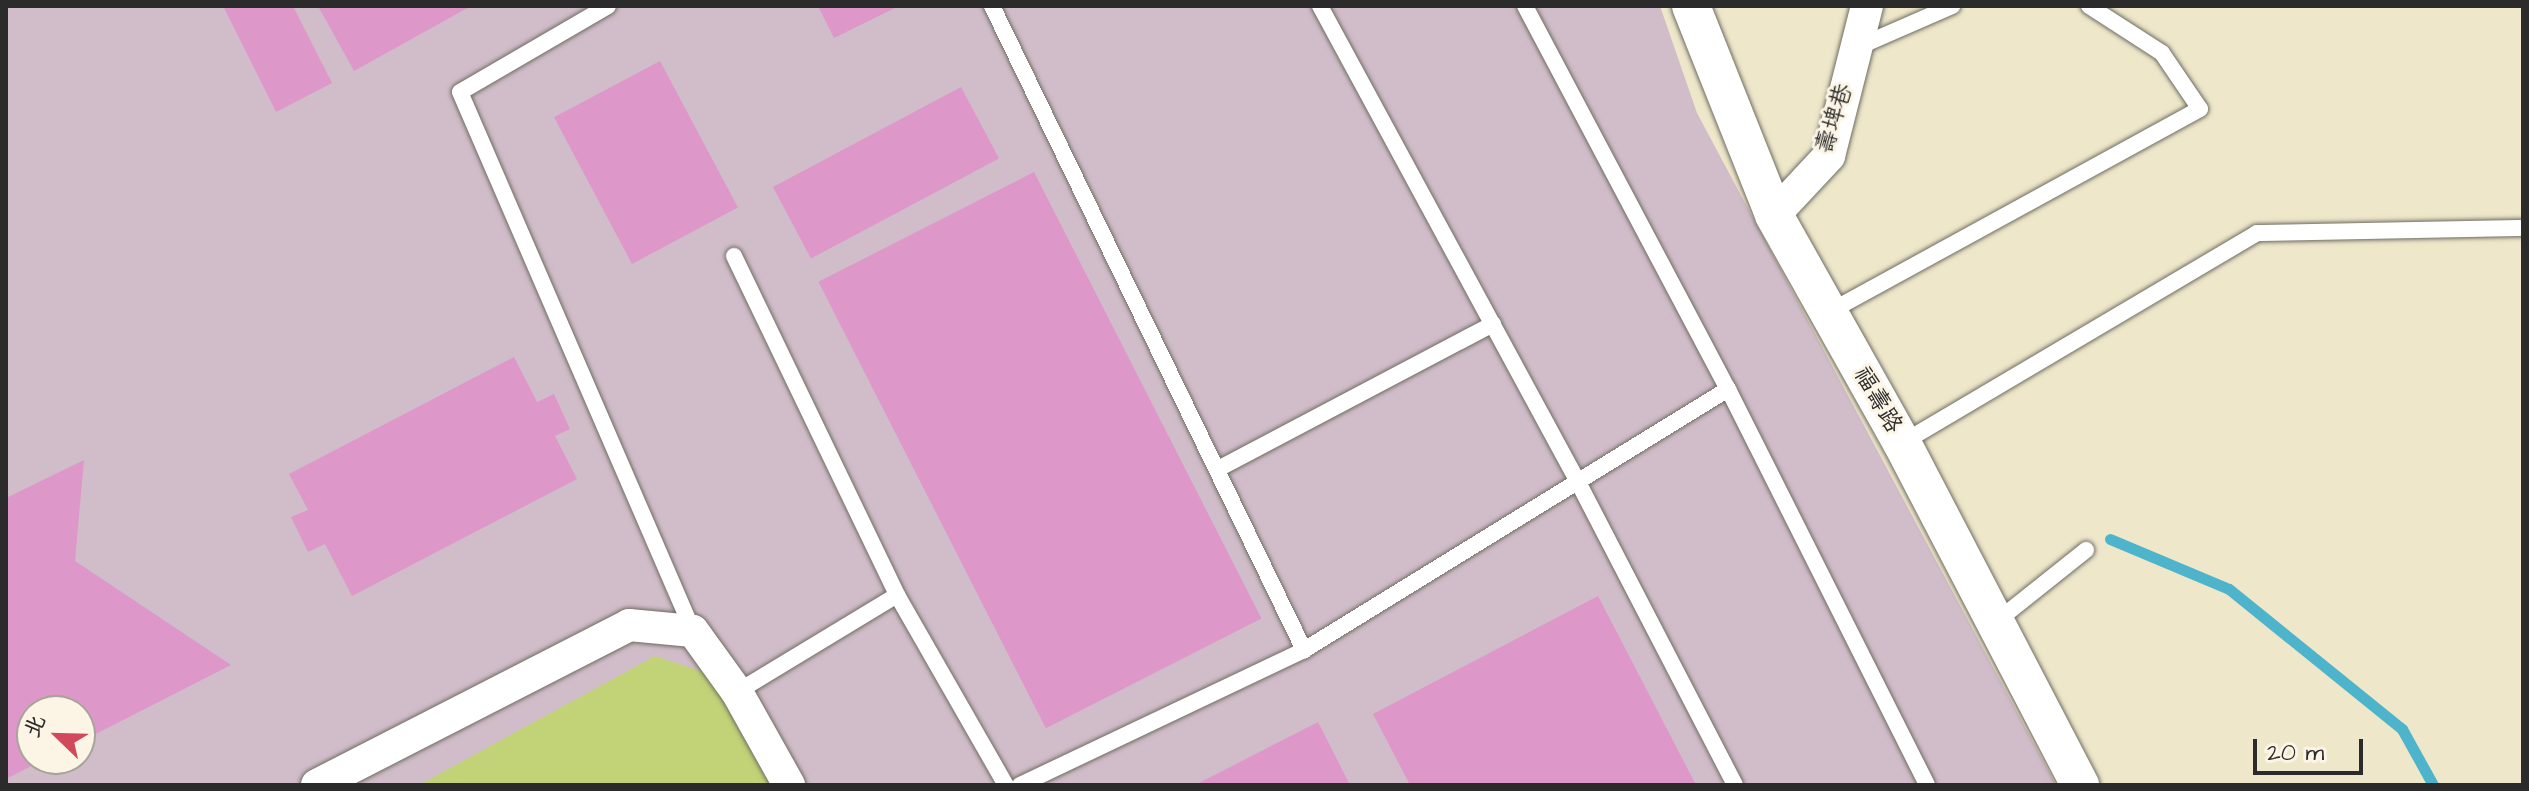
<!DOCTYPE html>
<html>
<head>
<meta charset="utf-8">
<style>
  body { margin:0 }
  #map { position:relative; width:2529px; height:791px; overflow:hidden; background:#eee7ca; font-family:"Architects Daughter","LXGW WenKai TC",sans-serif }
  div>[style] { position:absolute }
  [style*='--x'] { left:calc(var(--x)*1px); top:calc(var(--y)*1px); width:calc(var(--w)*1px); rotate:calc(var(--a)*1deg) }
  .industrial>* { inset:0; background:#d1bdc9 }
  .green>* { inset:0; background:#c1d376 }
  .stream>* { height:11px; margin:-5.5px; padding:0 5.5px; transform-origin:5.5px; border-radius:5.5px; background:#4db4cc }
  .building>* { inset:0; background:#dd97c9; transform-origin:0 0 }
  .roads { filter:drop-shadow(0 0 2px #6f6d63) drop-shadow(0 0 2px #6f6d63) }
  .service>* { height:16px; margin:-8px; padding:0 8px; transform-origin:8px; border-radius:8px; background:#fff }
  .minor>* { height:32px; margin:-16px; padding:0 16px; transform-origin:16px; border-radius:16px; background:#fff }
  .tertiary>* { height:38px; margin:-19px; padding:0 19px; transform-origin:19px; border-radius:19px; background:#fff }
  span { translate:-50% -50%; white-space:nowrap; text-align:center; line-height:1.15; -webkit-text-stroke:6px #fcf5e5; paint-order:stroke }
  .street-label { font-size:24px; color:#2b2b2b }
  .frame { position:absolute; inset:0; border:8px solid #2b2b2b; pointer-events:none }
  .north { position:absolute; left:16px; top:695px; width:80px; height:80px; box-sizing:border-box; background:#fcf5e5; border:2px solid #a8a49b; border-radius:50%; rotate:293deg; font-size:22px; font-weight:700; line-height:32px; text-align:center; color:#2b2b2b }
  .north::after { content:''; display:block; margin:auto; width:28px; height:36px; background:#d1495b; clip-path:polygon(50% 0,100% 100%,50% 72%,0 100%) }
  .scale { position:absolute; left:2253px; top:739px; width:110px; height:36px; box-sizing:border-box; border:4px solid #2b2b2b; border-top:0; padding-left:10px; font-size:24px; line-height:28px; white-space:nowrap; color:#2b2b2b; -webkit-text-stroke:6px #fcf5e5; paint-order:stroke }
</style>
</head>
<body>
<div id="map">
  <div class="industrial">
    <div style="clip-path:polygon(evenodd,6px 6px,1660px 6px,1697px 113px,2056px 785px,6px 785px,6px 6px,32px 711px,80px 711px,80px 759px,32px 759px,32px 711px)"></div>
  </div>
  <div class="green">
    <div style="clip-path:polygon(655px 656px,703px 672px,721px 696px,771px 785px,419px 785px)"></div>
  </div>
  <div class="stream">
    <div style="--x:2110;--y:539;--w:129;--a:22.8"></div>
    <div style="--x:2229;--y:589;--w:223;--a:39"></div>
    <div style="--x:2402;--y:729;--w:64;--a:61"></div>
  </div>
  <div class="building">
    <div style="clip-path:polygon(223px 6px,293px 6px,332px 83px,276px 112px)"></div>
    <div style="clip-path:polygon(318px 6px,471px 6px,354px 71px)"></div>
    <div style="clip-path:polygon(818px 6px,899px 6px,834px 38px)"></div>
    <div style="left:660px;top:61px;width:166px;height:120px;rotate:62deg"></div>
    <div style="left:961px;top:87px;width:81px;height:213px;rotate:62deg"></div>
    <div style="left:1034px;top:172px;width:501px;height:242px;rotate:63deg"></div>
    <div style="clip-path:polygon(514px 357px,537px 402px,554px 394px,570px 429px,555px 436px,577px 479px,352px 596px,325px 544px,308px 552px,291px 517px,308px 510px,289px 474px)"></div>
    <div style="clip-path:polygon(84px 460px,75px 561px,231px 665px,80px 742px,80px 711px,32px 711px,32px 759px,45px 759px,6px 779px,6px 498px)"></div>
    <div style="clip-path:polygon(1598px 596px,1696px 785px,1410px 785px,1373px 714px)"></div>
    <div style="clip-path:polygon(1318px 722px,1350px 785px,1195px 785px)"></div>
  </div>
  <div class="roads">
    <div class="service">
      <div style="--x:608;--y:6;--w:171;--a:149.8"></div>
      <div style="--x:460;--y:92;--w:587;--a:66.62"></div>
      <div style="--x:992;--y:6;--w:716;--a:64.15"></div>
      <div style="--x:1320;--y:6;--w:541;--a:61.54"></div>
      <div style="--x:1578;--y:482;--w:341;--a:62.6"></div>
      <div style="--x:1525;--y:6;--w:433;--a:62.1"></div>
      <div style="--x:1728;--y:389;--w:443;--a:63.3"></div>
      <div style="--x:1858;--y:47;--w:103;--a:-23.6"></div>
      <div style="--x:734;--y:256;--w:376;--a:64.3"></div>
      <div style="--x:897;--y:595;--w:219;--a:60.2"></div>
      <div style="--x:1829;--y:312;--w:423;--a:-28.7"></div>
      <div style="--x:2200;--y:109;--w:68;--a:-124.2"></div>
      <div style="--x:2162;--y:53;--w:87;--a:-147.2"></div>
      <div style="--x:1902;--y:443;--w:412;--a:-30.6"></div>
      <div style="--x:2257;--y:233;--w:266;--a:-1.1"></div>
      <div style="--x:1218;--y:469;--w:311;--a:-27.8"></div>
      <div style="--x:1997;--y:621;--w:114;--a:-38.6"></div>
      <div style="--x:737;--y:692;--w:187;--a:-31.2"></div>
      <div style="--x:1020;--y:785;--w:314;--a:-25.4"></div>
      <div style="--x:1304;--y:650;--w:498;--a:-31.6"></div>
    </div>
    <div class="minor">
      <div style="--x:1774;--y:215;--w:81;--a:-47"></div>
      <div style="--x:1829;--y:156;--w:155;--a:-75.8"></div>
      <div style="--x:317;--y:785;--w:351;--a:-27.1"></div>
      <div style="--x:629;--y:625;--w:64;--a:5.4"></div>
      <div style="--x:693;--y:631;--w:75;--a:54.2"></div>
      <div style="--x:737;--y:692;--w:107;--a:60.8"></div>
    </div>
    <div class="tertiary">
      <div style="--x:1691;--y:6;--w:225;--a:68.3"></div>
      <div style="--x:1774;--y:215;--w:261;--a:60.7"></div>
      <div style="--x:1902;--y:443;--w:386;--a:62.5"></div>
    </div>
  </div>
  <div class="street-label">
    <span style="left:1835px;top:119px;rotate:-73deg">壽埤巷</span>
    <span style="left:1877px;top:400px;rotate:60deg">福壽路</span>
  </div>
  <div class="frame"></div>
  <div class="north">北</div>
  <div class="scale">20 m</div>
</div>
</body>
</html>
